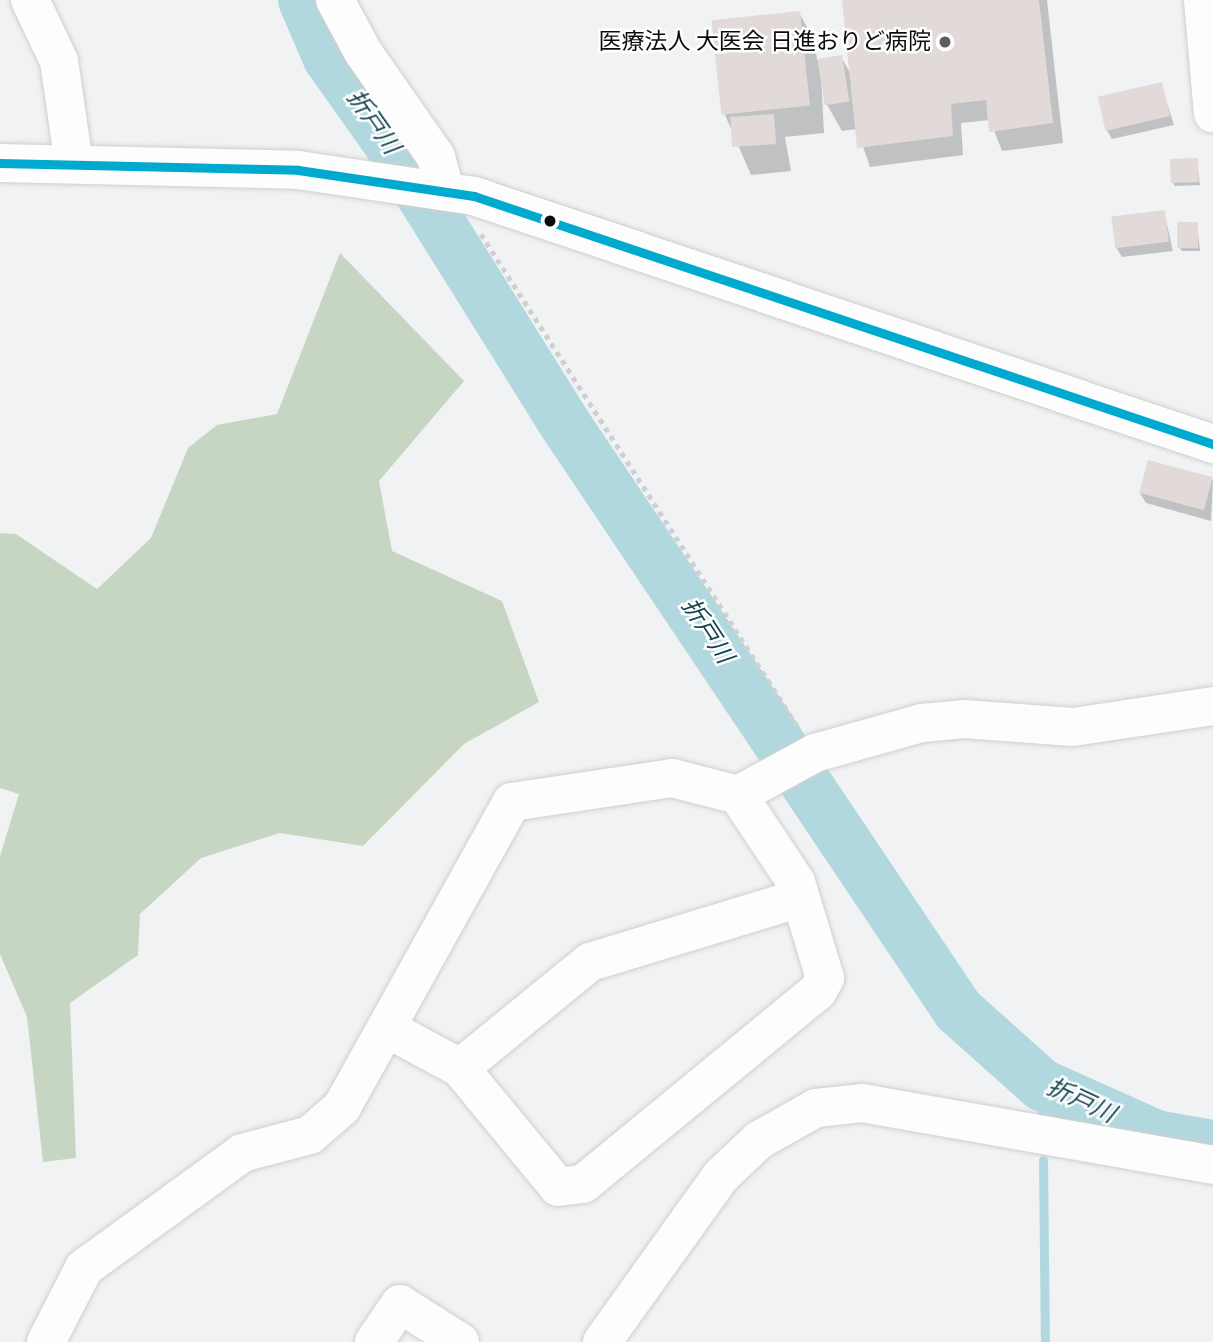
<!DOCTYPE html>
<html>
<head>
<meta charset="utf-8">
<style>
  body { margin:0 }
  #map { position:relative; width:1213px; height:1342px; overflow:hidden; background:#f1f2f3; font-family:"Roboto Condensed","Noto Sans JP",sans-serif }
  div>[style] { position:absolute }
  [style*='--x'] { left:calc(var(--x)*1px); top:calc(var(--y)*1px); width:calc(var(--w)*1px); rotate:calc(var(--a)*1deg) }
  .forest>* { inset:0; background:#c7d6c3 }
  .shadow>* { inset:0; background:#0003 }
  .stream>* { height:9px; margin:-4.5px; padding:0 4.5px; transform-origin:4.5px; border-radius:4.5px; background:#b1d8df }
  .river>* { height:52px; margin:-26px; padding:0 26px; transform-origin:26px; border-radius:26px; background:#b1d8df }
  .building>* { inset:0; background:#e2d9d9; transform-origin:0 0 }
  .path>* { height:4.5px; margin-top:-2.25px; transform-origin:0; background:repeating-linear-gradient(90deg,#d0d0d0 0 5px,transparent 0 10px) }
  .roads { filter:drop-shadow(0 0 2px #cecfd0) drop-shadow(0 0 2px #cecfd0) }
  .minor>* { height:38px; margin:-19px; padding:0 19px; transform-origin:19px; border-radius:19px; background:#fdfdfd }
  .bus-1>* { height:9px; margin:-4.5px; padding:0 4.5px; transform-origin:4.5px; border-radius:4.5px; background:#00a9ce }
  .dots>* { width:19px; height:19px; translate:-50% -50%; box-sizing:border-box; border:4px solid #fefeff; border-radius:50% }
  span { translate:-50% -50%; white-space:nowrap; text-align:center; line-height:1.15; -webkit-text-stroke:5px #fefeff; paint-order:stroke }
  .poi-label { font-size:23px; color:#0c0c0e }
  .right { translate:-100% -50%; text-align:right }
  .water-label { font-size:24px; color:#13444c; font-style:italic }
</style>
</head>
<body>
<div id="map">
  <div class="forest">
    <div style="clip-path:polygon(340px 253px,464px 381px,379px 481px,392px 551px,502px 601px,539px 702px,464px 744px,363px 846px,280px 833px,201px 858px,140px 914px,138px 955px,70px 1003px,76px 1158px,43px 1162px,27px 1017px,0 954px,0 856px,19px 794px,0 788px,0 533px,16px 534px,97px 589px,151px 538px,188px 448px,217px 425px,277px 414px)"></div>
  </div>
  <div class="shadow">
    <div style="clip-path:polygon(843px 0,1047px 0,1063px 143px,1002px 151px,990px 120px,961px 123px,963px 155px,870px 167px,857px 129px,842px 131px,826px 103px,821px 73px,824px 133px,785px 137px,791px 171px,751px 175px,725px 115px,799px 13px,815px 41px,817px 60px,841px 57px,851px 74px)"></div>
    <div style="clip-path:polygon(1161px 84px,1174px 125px,1112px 139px,1106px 129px)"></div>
    <div style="clip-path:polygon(1197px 160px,1200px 185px,1175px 186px,1172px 182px)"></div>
    <div style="clip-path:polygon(1164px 211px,1173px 251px,1122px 257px,1116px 247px)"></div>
    <div style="clip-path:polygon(1197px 223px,1200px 251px,1182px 251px,1179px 247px)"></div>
    <div style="clip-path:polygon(1150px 462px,1213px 480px,1211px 521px,1146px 503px,1140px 493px)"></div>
  </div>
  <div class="stream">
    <div style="--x:1042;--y:1085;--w:26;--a:90"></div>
    <div style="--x:1043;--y:1160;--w:182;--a:89.4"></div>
  </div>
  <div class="river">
    <div style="--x:304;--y:0;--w:63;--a:66.7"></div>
    <div style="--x:329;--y:58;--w:105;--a:54.7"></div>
    <div style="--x:390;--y:144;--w:330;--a:58"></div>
    <div style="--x:565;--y:424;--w:706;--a:56.15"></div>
    <div style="--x:958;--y:1010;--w:113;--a:41.8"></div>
    <div style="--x:1042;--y:1085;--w:125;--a:24.1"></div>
    <div style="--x:1156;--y:1136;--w:58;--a:10"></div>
  </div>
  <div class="building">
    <div style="clip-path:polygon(842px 0,1039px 0,1053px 123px,989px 132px,986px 100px,951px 104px,953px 136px,857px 148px)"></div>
    <div style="left:800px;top:11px;width:95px;height:89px;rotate:84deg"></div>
    <div style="left:842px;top:55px;width:47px;height:25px;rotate:81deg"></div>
    <div style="left:1162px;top:82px;width:35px;height:66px;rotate:77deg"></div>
    <div style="left:774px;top:114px;width:30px;height:44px;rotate:86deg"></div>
    <div style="left:1198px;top:158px;width:24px;height:28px;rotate:88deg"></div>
    <div style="left:1165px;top:210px;width:32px;height:54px;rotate:83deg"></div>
    <div style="left:1177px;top:222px;width:21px;height:26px"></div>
    <div style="left:1148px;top:460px;width:67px;height:34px;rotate:15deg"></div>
  </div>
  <div class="path">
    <div style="--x:481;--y:234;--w:586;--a:57.26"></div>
  </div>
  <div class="roads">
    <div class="minor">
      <div style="--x:30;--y:0;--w:68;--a:64.6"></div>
      <div style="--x:59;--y:61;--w:104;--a:81.7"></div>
      <div style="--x:335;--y:0;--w:59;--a:61.7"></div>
      <div style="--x:363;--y:52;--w:128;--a:55.2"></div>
      <div style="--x:436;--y:157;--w:35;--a:75"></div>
      <div style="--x:1203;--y:0;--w:114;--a:85"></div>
      <div style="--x:0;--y:163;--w:298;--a:1.3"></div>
      <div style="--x:298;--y:170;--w:178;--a:8.4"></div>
      <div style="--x:474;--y:196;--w:780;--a:18.55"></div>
      <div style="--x:388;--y:1029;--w:82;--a:28.4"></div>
      <div style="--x:460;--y:1068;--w:154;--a:50.5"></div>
      <div style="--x:558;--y:1187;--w:25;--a:-7"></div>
      <div style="--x:583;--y:1184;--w:304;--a:-39.4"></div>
      <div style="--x:818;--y:991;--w:15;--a:-62"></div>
      <div style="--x:825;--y:978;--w:100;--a:-106.8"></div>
      <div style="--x:796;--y:882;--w:105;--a:-123.7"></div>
      <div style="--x:460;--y:1068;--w:168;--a:-39.2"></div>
      <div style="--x:590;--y:962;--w:220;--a:-16.9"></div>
      <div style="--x:46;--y:1342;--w:83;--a:-62.8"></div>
      <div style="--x:84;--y:1268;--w:195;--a:-36"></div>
      <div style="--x:242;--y:1153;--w:70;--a:-14.8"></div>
      <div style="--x:310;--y:1135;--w:43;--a:-41.2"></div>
      <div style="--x:342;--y:1107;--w:349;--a:-60.9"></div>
      <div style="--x:512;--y:802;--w:162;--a:-8.5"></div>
      <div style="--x:672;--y:778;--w:68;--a:14.4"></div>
      <div style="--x:738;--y:795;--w:88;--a:-28.6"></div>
      <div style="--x:815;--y:753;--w:111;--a:-15.7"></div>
      <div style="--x:922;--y:723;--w:42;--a:-5.4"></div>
      <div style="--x:964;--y:719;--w:109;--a:4.2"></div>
      <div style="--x:1073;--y:727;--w:142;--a:-8.5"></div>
      <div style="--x:374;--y:1342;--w:46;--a:-55.6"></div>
      <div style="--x:400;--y:1304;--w:71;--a:32.3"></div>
      <div style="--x:602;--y:1342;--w:204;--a:-54.4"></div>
      <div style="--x:721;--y:1176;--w:52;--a:-43.5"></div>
      <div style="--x:759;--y:1140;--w:65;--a:-29.3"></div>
      <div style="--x:816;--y:1108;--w:46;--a:-6.2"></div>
      <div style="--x:862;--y:1103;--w:356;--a:10"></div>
    </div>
  </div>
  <div class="bus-1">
    <div style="--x:0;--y:163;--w:298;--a:1.3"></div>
    <div style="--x:298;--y:170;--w:178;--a:8.4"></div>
    <div style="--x:474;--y:196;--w:780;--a:18.55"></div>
  </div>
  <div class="dots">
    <div style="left:945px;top:42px;background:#5c5c5e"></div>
    <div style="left:550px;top:221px;background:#0c0c0e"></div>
  </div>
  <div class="poi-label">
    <span class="right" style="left:931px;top:42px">医療法人 大医会 日進おりど病院</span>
  </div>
  <div class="water-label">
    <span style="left:373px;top:122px;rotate:55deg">折戸川</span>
    <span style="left:707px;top:631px;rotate:57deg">折戸川</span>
    <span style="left:1081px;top:1101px;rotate:25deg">折戸川</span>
  </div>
</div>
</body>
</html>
